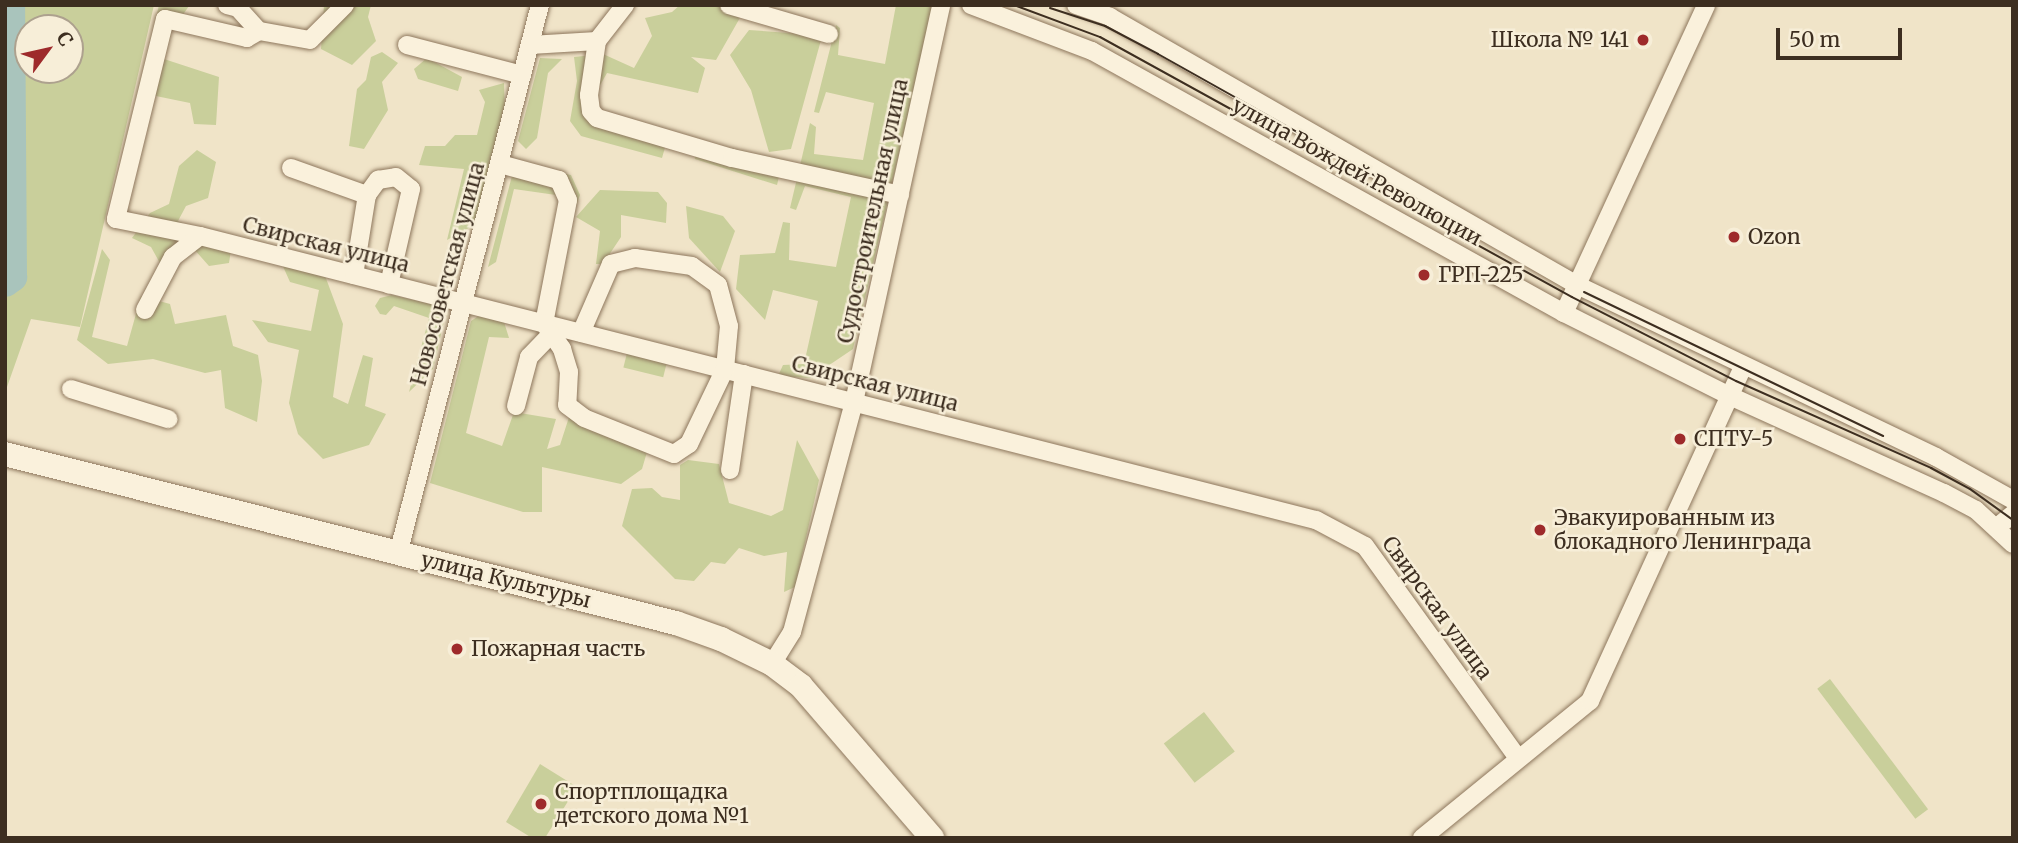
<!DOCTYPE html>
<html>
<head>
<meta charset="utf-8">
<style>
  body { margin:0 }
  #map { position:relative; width:2018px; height:843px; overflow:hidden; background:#f0e4c8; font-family:Merriweather,serif }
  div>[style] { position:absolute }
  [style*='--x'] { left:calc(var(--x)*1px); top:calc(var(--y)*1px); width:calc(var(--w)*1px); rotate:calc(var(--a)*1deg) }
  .green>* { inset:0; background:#c9cf9b; transform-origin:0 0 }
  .river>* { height:30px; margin:-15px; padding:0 15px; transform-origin:15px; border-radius:15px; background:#a9c4bc }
  .roads { filter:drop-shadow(0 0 2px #8d765c) drop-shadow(0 0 2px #8d765c) }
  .minor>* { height:18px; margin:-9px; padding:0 9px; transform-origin:9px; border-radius:9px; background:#faf1dc }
  .secondary>* { height:24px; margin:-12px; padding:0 12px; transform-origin:12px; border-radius:12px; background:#faf1dc }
  .tram>* { height:2px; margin:-1px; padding:0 1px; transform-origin:1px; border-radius:1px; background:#3d2e20 }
  .dots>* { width:19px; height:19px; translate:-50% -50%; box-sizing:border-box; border:4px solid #f7eed8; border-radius:50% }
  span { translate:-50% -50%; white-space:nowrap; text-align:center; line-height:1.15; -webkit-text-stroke:5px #f7eed8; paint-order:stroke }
  .poi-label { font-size:21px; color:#3d2e20 }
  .right { translate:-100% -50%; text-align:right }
  .left { translate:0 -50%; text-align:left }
  .street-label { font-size:21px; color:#3d2e20 }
  .frame { position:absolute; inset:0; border:7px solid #3d2e20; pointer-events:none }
  .north { position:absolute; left:14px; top:14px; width:70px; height:70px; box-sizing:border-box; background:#f7eed8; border:2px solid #ada18e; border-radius:50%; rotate:57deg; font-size:19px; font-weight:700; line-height:28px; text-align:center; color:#3d2e20 }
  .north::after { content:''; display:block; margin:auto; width:24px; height:32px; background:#9e2a2b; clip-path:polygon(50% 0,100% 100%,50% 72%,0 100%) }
  .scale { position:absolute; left:1776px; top:28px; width:126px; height:32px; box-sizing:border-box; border:4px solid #3d2e20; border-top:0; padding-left:9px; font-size:21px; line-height:24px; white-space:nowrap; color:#3d2e20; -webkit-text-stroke:5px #f7eed8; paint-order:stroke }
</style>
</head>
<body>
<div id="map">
  <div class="green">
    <div style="clip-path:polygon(5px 5px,10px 277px,5px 280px)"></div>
    <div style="clip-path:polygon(evenodd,11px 5px,154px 5px,80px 327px,31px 319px,7px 387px,5px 285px,15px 278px,11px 5px,28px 28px,70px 28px,70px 70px,28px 70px,28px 28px)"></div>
    <div style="clip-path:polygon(159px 5px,189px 6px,172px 30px,164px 59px,219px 77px,216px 125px,194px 124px,190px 103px,151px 95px,124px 149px)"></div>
    <div style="clip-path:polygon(324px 5px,371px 5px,368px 17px,376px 41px,352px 65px,321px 49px)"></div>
    <div style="clip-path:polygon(680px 5px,733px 5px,741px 16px,716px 60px,691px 57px,705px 68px,698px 93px,607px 73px,594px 96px,602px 113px,666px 144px,662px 158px,581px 136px,570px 121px,577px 81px,574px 57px,603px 54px,634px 68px,652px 36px,645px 18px,672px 12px)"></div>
    <div style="clip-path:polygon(896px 5px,934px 5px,853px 349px,810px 378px,778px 376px,783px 365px,804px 364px,818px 301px,773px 290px,765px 320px,736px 289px,740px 255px,775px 253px,783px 222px,790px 223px,789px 260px,836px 267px,851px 197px,805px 186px,796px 210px,790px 208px,810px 123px,816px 127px,814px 154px,863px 160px,874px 103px,826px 92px,819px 113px,814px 112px,836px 25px,840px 28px,838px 55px,885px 64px)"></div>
    <div style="clip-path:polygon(749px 30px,803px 34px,821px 40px,791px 149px,769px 152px,751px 90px,730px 55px)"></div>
    <div style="clip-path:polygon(382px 52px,398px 63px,382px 82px,388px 110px,364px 149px,349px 146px,357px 89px,366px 80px,371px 57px)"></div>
    <div style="clip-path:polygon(427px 58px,462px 77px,458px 91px,418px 79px,414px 69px)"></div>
    <div style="clip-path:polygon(540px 58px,562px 59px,548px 73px,537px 138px,526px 149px,518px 141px)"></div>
    <div style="clip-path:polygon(504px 83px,505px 111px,476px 224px,447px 240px,464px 169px,419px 165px,425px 146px,445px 146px,455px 135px,477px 135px,485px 102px,479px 90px)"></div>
    <div style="clip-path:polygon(691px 139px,783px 160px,777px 185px,695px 159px)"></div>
    <div style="clip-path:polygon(197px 150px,216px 162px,208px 198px,186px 206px,178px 221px,231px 250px,229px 263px,209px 266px,193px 248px,161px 265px,151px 247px,132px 238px,150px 213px,169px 204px,179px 166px)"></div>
    <div style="clip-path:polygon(531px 167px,571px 175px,580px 195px,575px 209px,556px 195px,514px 189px,496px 262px,488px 267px,513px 172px)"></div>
    <div style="clip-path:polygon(600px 190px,658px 192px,667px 203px,666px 223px,621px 215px,621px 237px,603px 264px,596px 264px,600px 231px,576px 217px)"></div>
    <div style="clip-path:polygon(686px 206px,723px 216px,735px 231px,720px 272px,689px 238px)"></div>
    <div style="clip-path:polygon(102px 249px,110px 260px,92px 337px,127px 346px,141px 296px,170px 304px,175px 324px,226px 315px,233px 346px,258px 355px,262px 381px,257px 422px,225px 408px,221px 370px,205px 373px,153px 359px,108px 364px,77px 340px)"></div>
    <div style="clip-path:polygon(281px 262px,324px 273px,343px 324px,333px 397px,348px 404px,363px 355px,373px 358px,365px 406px,386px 414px,369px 445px,323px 459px,298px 434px,289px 403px,299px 350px,268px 342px,252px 320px,311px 331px,319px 290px,290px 282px)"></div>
    <div style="clip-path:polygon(392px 295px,447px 308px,433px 369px,409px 392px,429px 318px,394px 306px,386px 315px,380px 314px,375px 306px,380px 298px)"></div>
    <div style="clip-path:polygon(480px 315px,504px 322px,509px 338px,489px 337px,466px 433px,502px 446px,514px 412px,556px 419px,547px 449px,560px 445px,571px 411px,647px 452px,642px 469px,621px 484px,542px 467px,542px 512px,523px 512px,430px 483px,471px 321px)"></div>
    <div style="left:628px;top:349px;width:41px;height:19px;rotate:14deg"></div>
    <div style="clip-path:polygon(797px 440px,819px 480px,795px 587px,784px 592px,787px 552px,764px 556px,739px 548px,725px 564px,711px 562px,694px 581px,675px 579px,622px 526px,632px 489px,652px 488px,662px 497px,680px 500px,680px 465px,688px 460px,719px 464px,729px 503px,771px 516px,783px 510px)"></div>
    <div style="left:1830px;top:679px;width:163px;height:16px;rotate:53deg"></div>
    <div style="left:1204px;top:712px;width:50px;height:51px;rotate:52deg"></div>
    <div style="clip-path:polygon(540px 764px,577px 787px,545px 838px,532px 838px,506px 822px)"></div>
  </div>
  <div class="river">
    <div style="--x:5;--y:282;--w:9;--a:-36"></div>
    <div style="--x:12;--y:277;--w:272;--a:-90.4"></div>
  </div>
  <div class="roads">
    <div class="minor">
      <div style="--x:227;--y:5;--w:11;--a:15"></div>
      <div style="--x:238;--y:8;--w:31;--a:48"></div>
      <div style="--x:345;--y:5;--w:49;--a:135"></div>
      <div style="--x:310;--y:40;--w:52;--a:-170"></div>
      <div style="--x:259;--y:31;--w:14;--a:150"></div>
      <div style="--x:247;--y:38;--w:84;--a:-167"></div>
      <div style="--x:165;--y:19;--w:206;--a:103.8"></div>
      <div style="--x:116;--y:219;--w:86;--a:11.4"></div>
      <div style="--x:200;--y:236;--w:1152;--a:14.28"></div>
      <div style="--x:1316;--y:520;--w:55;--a:28"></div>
      <div style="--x:1365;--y:546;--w:261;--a:54.2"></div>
      <div style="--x:729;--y:5;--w:104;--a:16.2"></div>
      <div style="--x:971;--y:5;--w:129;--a:20.8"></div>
      <div style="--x:1092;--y:51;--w:540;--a:29.03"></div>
      <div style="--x:1564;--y:313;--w:186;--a:26.6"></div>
      <div style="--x:1730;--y:396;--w:235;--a:24.4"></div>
      <div style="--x:1944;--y:493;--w:36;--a:28"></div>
      <div style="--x:1976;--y:510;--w:50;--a:42.6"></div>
      <div style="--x:1076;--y:5;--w:36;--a:19"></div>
      <div style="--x:1110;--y:17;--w:538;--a:29.85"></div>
      <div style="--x:1577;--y:285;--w:398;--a:25.6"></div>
      <div style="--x:1936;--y:457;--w:88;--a:29.2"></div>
      <div style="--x:597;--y:41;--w:55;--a:98.4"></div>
      <div style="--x:589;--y:95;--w:16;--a:83"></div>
      <div style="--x:591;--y:111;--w:9;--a:49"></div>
      <div style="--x:597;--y:118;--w:141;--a:16.5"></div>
      <div style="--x:732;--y:158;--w:172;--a:12.4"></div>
      <div style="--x:407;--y:45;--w:119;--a:14.6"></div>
      <div style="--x:530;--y:45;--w:67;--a:-3.4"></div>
      <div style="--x:597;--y:41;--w:46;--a:-52.1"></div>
      <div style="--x:500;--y:164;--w:61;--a:15.2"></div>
      <div style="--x:559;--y:180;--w:22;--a:66"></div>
      <div style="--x:568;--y:200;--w:125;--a:101"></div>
      <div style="--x:544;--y:323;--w:32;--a:55"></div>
      <div style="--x:562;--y:349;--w:24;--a:73"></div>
      <div style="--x:569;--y:372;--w:33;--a:93"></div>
      <div style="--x:567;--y:405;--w:21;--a:37"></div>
      <div style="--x:584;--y:418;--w:97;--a:21.8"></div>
      <div style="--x:674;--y:454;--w:18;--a:-34"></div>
      <div style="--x:689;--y:444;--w:83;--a:-64.4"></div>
      <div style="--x:725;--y:369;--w:43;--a:-84.7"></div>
      <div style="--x:729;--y:326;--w:42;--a:-105"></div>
      <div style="--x:718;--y:285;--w:32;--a:-144"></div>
      <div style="--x:692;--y:266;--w:58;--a:-172"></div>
      <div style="--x:635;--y:258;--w:25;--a:166"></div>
      <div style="--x:611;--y:264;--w:75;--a:113.5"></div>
      <div style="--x:291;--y:168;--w:81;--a:19.6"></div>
      <div style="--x:354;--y:275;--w:81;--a:-80.8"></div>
      <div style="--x:367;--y:195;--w:19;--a:-54"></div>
      <div style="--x:378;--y:180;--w:18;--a:-9"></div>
      <div style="--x:396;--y:177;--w:19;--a:39"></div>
      <div style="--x:411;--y:189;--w:98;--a:103"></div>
      <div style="--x:145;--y:310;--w:60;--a:-62.2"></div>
      <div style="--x:173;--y:257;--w:34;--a:-38"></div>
      <div style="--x:1564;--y:313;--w:339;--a:-65.2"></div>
      <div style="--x:71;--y:389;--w:102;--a:17.2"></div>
      <div style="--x:516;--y:406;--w:51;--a:-75.1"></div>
      <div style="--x:529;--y:357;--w:32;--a:-46"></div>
      <div style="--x:730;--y:470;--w:97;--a:-81.7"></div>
      <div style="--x:1997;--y:527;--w:21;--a:-39"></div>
      <div style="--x:398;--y:554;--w:567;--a:-75.5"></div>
      <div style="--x:772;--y:664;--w:38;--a:-58"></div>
      <div style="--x:792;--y:632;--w:238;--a:-74.9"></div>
      <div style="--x:854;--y:402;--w:406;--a:-77.6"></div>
      <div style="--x:1422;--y:838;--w:217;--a:-39.2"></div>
      <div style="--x:1590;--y:701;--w:367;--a:-65.4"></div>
    </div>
    <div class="secondary">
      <div style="--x:5;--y:454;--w:692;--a:14.14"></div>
      <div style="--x:676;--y:623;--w:48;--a:19.6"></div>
      <div style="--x:721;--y:639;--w:57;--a:26.1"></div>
      <div style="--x:772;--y:664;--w:36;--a:37"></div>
      <div style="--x:801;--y:686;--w:201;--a:49.2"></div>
    </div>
  </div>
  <div class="tram">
    <div style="--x:1014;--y:5;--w:92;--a:20.4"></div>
    <div style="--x:1100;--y:37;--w:539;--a:28.85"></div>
    <div style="--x:1572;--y:297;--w:184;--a:27.1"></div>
    <div style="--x:1736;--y:381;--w:214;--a:24"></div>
    <div style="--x:1931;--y:468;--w:44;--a:28.3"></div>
    <div style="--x:1970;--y:489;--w:53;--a:35.8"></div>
    <div style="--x:1050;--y:8;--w:58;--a:18.1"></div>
    <div style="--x:1105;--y:26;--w:60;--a:27.8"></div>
    <div style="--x:1158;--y:54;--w:313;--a:29.3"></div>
    <div style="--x:1584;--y:292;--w:332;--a:25.7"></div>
  </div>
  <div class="dots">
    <div style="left:1643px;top:40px;background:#9e2a2b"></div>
    <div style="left:1734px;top:237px;background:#9e2a2b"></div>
    <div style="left:1424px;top:275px;background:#9e2a2b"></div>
    <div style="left:1680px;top:439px;background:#9e2a2b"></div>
    <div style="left:1540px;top:530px;background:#9e2a2b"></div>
    <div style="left:457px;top:649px;background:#9e2a2b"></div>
    <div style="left:541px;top:804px;background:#9e2a2b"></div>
  </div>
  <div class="poi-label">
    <span class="right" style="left:1629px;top:40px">Школа № 141</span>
    <span class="left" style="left:1748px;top:237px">Ozon</span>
    <span class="left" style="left:1438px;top:275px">ГРП-225</span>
    <span class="left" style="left:1694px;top:439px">СПТУ-5</span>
    <span class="left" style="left:1554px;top:530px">Эвакуированным из<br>блокадного Ленинграда</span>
    <span class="left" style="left:471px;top:649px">Пожарная часть</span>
    <span class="left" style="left:555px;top:804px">Спортплощадка<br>детского дома №1</span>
  </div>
  <div class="street-label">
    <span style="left:1357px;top:172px;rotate:29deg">улица Вождей Революции</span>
    <span style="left:873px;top:211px;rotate:-78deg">Судостроительная улица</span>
    <span style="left:326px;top:245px;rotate:14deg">Свирская улица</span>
    <span style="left:448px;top:274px;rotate:-75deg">Новосоветская улица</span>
    <span style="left:875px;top:384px;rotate:14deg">Свирская улица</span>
    <span style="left:506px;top:580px;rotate:14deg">улица Культуры</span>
    <span style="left:1437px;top:608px;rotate:54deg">Свирская улица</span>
  </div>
  <div class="frame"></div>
  <div class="north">С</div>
  <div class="scale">50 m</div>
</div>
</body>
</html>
